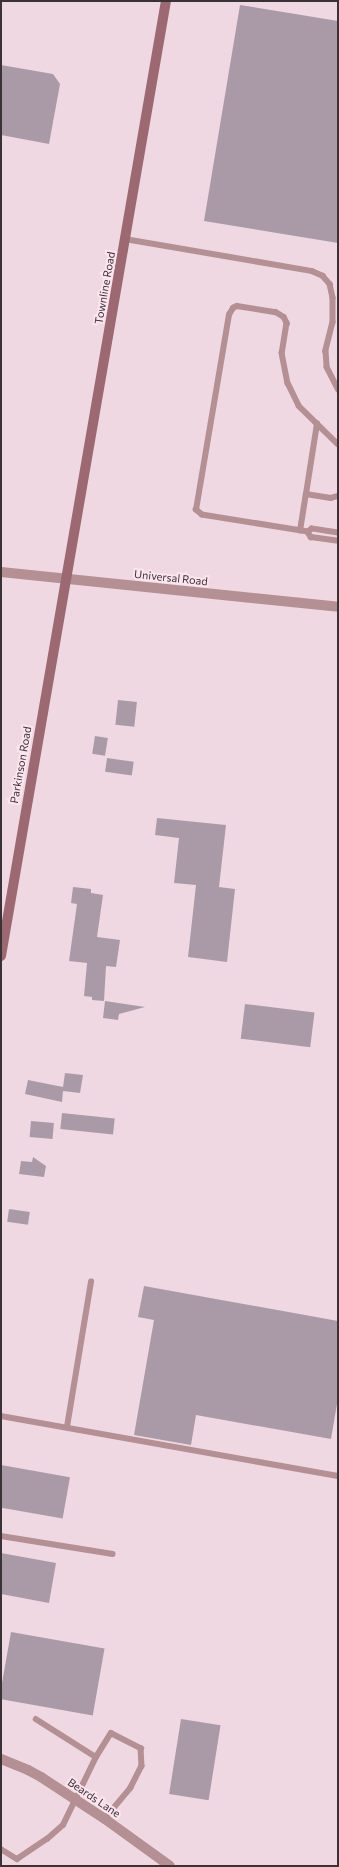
<!DOCTYPE html>
<html>
<head>
<meta charset="utf-8">
<style>
  body { margin:0 }
  #map { position:relative; width:339px; height:1867px; overflow:hidden; background:#efd8e2; font-family:Commissioner,sans-serif }
  div>[style] { position:absolute }
  [style*='--x'] { left:calc(var(--x)*1px); top:calc(var(--y)*1px); width:calc(var(--w)*1px); rotate:calc(var(--a)*1deg) }
  .building>* { inset:0; background:#aa9aa8; transform-origin:0 0 }
  .lane>* { height:5.5px; margin:-2.75px; padding:0 2.75px; transform-origin:2.75px; border-radius:2.75px; background:#b48f94 }
  .street>* { height:10px; margin:-5px; padding:0 5px; transform-origin:5px; border-radius:5px; background:#b48f94 }
  .secondary>* { height:10px; margin:-5px; padding:0 5px; transform-origin:5px; border-radius:5px; background:#9c6871 }
  span { translate:-50% -50%; white-space:nowrap; text-align:center; line-height:1.15; -webkit-text-stroke:4px #fce5ef; paint-order:stroke }
  .street-label { font-size:11px; color:#3b3236 }
  .frame { position:absolute; inset:0; border:2px solid #3b3236; pointer-events:none }
</style>
</head>
<body>
<div id="map">
  <div class="building">
    <div style="clip-path:polygon(240px 5px,338px 21px,338px 243px,204px 221px)"></div>
    <div style="clip-path:polygon(1px 65px,53px 74px,60px 84px,49px 144px,1px 135px)"></div>
    <div style="left:118px;top:700px;width:19px;height:25px;rotate:6deg"></div>
    <div style="left:95px;top:736px;width:13px;height:18px;rotate:9deg"></div>
    <div style="left:107px;top:758px;width:27px;height:14px;rotate:8deg"></div>
    <div style="clip-path:polygon(157px 818px,226px 825px,219px 887px,235px 889px,227px 962px,188px 957px,196px 885px,174px 883px,179px 838px,155px 835px)"></div>
    <div style="clip-path:polygon(73px 887px,91px 889px,91px 893px,103px 895px,97px 937px,120px 940px,116px 967px,106px 966px,104px 1001px,92px 1000px,92px 997px,84px 996px,87px 963px,69px 961px,77px 904px,71px 903px)"></div>
    <div style="clip-path:polygon(105px 1001px,145px 1007px,119px 1014px,118px 1020px,103px 1018px)"></div>
    <div style="left:245px;top:1004px;width:70px;height:35px;rotate:7deg"></div>
    <div style="clip-path:polygon(65px 1073px,83px 1075px,80px 1093px,63px 1091px,62px 1102px,25px 1094px,28px 1080px,63px 1087px)"></div>
    <div style="left:62px;top:1113px;width:53px;height:16px;rotate:6deg"></div>
    <div style="left:31px;top:1121px;width:23px;height:16px;rotate:5deg"></div>
    <div style="clip-path:polygon(33px 1157px,46px 1166px,44px 1177px,19px 1174px,21px 1161px,32px 1162px)"></div>
    <div style="left:9px;top:1209px;width:21px;height:13px;rotate:8deg"></div>
    <div style="clip-path:polygon(144px 1286px,338px 1321px,338px 1398px,331px 1439px,196px 1415px,191px 1445px,134px 1435px,154px 1320px,138px 1317px)"></div>
    <div style="left:1px;top:1465px;width:70px;height:42px;rotate:10deg"></div>
    <div style="clip-path:polygon(1px 1553px,56px 1563px,49px 1603px,1px 1594px)"></div>
    <div style="left:11px;top:1632px;width:95px;height:68px;rotate:10deg"></div>
    <div style="left:181px;top:1719px;width:40px;height:76px;rotate:9deg"></div>
  </div>
  <div class="lane">
    <div style="--x:125;--y:239;--w:190;--a:9.7"></div>
    <div style="--x:312;--y:271;--w:12;--a:24"></div>
    <div style="--x:323;--y:276;--w:11;--a:49"></div>
    <div style="--x:330;--y:284;--w:14;--a:78"></div>
    <div style="--x:333;--y:298;--w:24;--a:90"></div>
    <div style="--x:333;--y:322;--w:30;--a:104"></div>
    <div style="--x:326;--y:351;--w:16;--a:86"></div>
    <div style="--x:327;--y:367;--w:25;--a:63"></div>
    <div style="--x:306;--y:494;--w:71;--a:-81.1"></div>
    <div style="--x:300;--y:531;--w:37;--a:-81"></div>
    <div style="--x:306;--y:494;--w:25;--a:9"></div>
    <div style="--x:331;--y:498;--w:7;--a:-16"></div>
    <div style="--x:308;--y:532;--w:107;--a:-170.9"></div>
    <div style="--x:202;--y:515;--w:8;--a:-140"></div>
    <div style="--x:196;--y:510;--w:198;--a:-80.4"></div>
    <div style="--x:229;--y:315;--w:8;--a:-60"></div>
    <div style="--x:233;--y:308;--w:4;--a:-27"></div>
    <div style="--x:237;--y:306;--w:39;--a:9"></div>
    <div style="--x:276;--y:312;--w:9;--a:32"></div>
    <div style="--x:284;--y:317;--w:7;--a:63"></div>
    <div style="--x:287;--y:323;--w:30;--a:99"></div>
    <div style="--x:282;--y:353;--w:31;--a:79"></div>
    <div style="--x:288;--y:383;--w:25;--a:64"></div>
    <div style="--x:299;--y:406;--w:54;--a:44.3"></div>
    <div style="--x:338;--y:533;--w:26;--a:-171"></div>
    <div style="--x:312;--y:529;--w:5;--a:143"></div>
    <div style="--x:308;--y:532;--w:6;--a:59"></div>
    <div style="--x:311;--y:537;--w:27;--a:8"></div>
    <div style="--x:1;--y:1416;--w:342;--a:10.1"></div>
    <div style="--x:67;--y:1427;--w:147;--a:-80.6"></div>
    <div style="--x:1;--y:1536;--w:113;--a:9.1"></div>
    <div style="--x:36;--y:1719;--w:71;--a:32.3"></div>
    <div style="--x:1;--y:1849;--w:19;--a:32"></div>
    <div style="--x:17;--y:1859;--w:36;--a:-34"></div>
    <div style="--x:47;--y:1839;--w:21;--a:-41"></div>
    <div style="--x:63;--y:1825;--w:76;--a:-64.1"></div>
    <div style="--x:96;--y:1757;--w:28;--a:-58"></div>
    <div style="--x:111;--y:1733;--w:34;--a:27"></div>
    <div style="--x:141;--y:1748;--w:18;--a:87"></div>
    <div style="--x:142;--y:1766;--w:25;--a:117"></div>
    <div style="--x:131;--y:1788;--w:40;--a:130"></div>
  </div>
  <div class="street">
    <div style="--x:1;--y:572;--w:339;--a:5.9"></div>
    <div style="--x:1;--y:1759;--w:29;--a:22"></div>
    <div style="--x:28;--y:1770;--w:15;--a:28"></div>
    <div style="--x:41;--y:1777;--w:77;--a:33.3"></div>
    <div style="--x:105;--y:1819;--w:80;--a:35.9"></div>
  </div>
  <div class="secondary">
    <div style="--x:1;--y:956;--w:969;--a:-80.2"></div>
  </div>
  <div class="street-label">
    <span style="left:105px;top:288px;rotate:-80deg">Townline Road</span>
    <span style="left:171px;top:578px;rotate:6deg">Universal Road</span>
    <span style="left:21px;top:765px;rotate:-80deg">Parkinson Road</span>
    <span style="left:94px;top:1798px;rotate:34deg">Beards Lane</span>
  </div>
  <div class="frame"></div>
</div>
</body>
</html>
